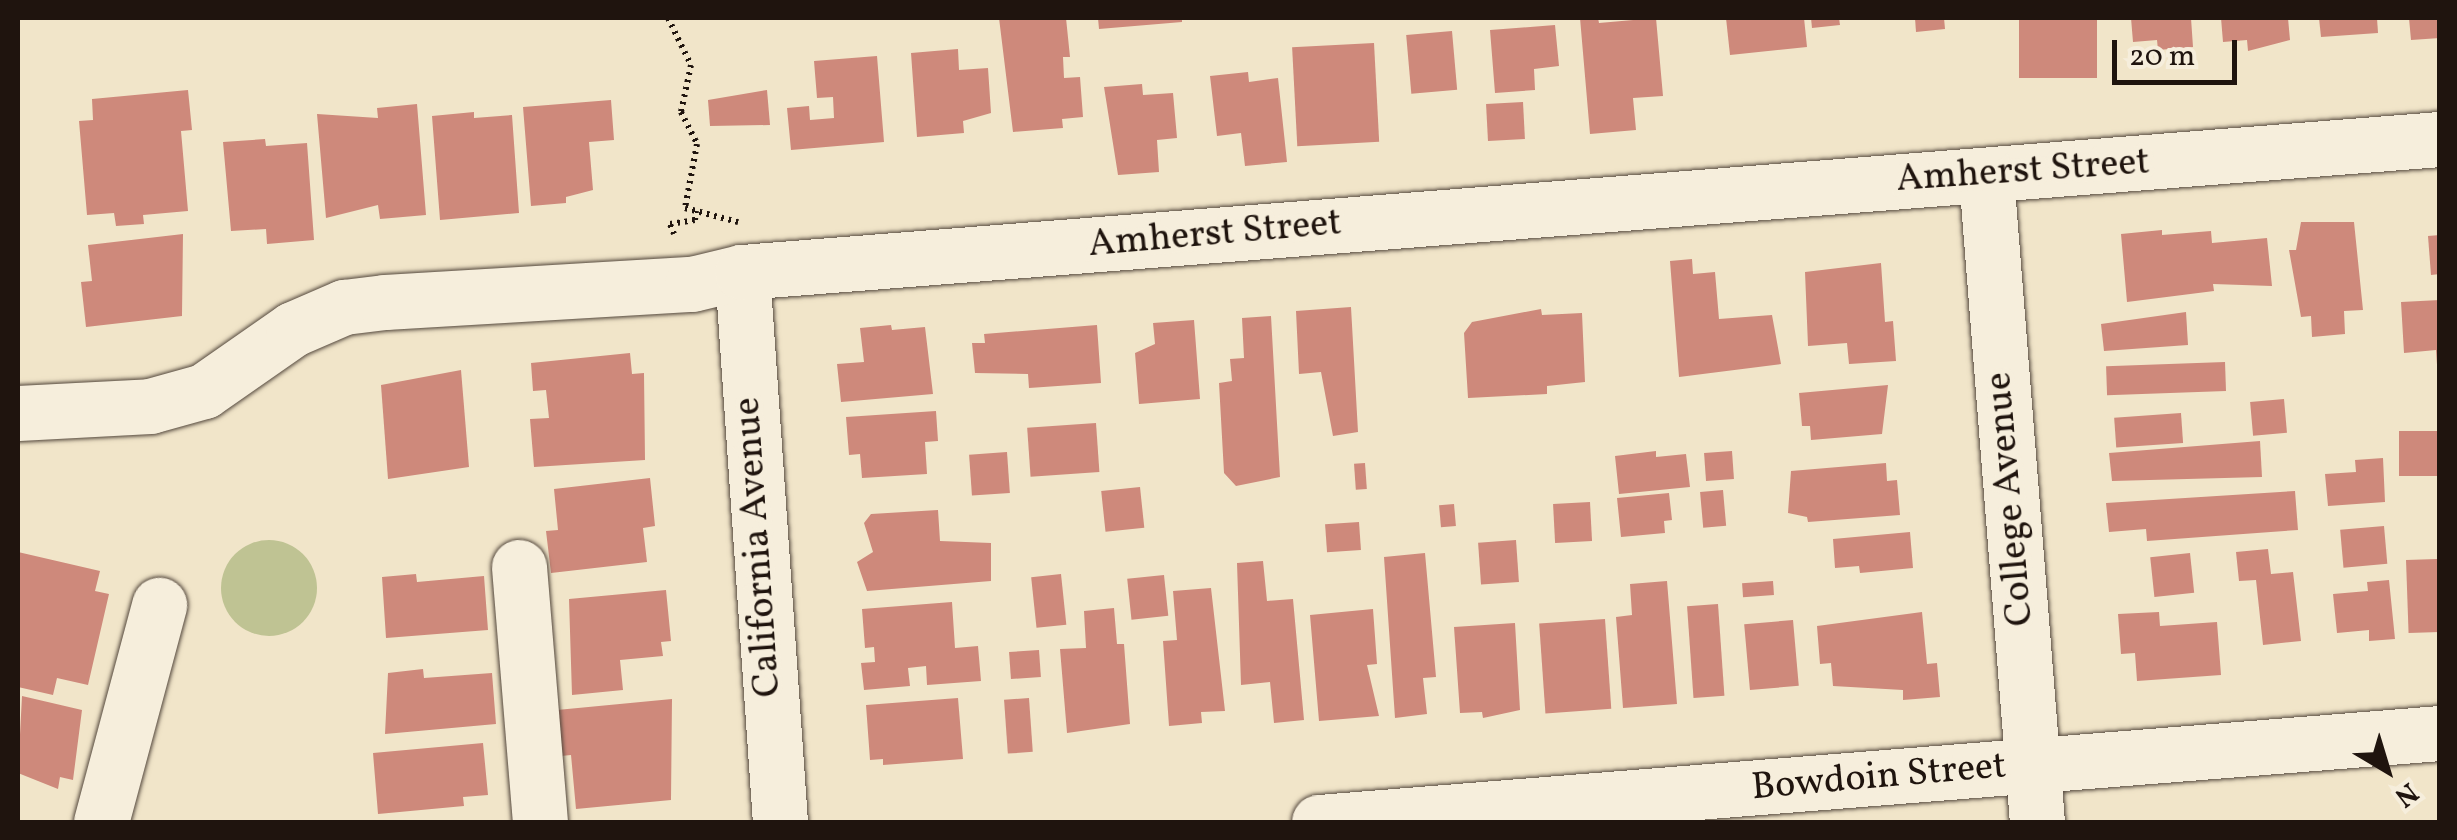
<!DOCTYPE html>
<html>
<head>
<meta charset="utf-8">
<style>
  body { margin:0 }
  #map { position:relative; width:2457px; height:840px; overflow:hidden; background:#f1e5c9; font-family:Vollkorn,serif }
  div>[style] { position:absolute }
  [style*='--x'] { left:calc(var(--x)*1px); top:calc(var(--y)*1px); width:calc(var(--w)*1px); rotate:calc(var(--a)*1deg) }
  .green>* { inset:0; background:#bfc393 }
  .round { border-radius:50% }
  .building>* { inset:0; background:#ce897b; transform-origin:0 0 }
  .path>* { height:6px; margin-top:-3px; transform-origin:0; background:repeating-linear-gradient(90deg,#1f140e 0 2.5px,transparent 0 7.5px) }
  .roads { filter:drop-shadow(0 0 2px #54483d) drop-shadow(0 0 2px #54483d) }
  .minor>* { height:55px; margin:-27.5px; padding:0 27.5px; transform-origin:27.5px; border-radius:27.5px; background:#f6eedc }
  span { translate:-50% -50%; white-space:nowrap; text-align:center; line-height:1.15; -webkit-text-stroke:10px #f6eedc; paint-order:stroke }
  .street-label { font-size:38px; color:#1f140e }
  .frame { position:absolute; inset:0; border:20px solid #1f140e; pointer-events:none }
  .north { position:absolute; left:2337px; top:720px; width:100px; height:100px; -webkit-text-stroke:8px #f6eedc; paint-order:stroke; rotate:142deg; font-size:28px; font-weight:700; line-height:40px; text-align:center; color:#1f140e }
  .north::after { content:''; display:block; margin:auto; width:35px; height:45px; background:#1f140e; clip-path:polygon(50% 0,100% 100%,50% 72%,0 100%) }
  .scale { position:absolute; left:2112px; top:40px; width:125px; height:45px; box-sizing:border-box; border:5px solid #1f140e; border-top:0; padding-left:12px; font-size:30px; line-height:35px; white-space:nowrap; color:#1f140e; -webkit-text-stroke:8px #f6eedc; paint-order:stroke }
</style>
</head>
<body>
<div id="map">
  <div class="green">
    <div class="round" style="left:221px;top:540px;width:96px;height:96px"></div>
  </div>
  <div class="building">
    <div style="clip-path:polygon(999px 18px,1066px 18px,1070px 57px,1063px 57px,1064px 78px,1080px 77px,1083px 117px,1062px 119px,1063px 128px,1013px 132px)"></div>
    <div style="clip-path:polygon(1098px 18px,1182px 18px,1182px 22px,1099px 29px)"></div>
    <div style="clip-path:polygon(1580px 18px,1598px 18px,1599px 23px,1656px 18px,1663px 96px,1633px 98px,1636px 130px,1590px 134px)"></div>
    <div style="clip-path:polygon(1726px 18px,1804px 18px,1807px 47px,1730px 55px)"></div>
    <div style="clip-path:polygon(1811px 18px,1839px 18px,1840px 25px,1812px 28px)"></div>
    <div style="clip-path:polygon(1915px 18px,1944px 18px,1945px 29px,1916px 32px)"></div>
    <div style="left:2019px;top:18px;width:78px;height:60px"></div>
    <div style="clip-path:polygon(2131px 18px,2191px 18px,2193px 47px,2158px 50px,2157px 40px,2133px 42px)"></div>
    <div style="clip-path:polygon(2221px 18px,2288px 18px,2290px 40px,2248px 51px,2247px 40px,2223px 42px)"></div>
    <div style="clip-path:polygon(2319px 18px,2377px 18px,2378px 33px,2321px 37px)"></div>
    <div style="clip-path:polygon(2409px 18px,2440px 18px,2440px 38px,2411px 40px)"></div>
    <div style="clip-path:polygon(1555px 25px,1559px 66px,1534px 69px,1535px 90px,1495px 93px,1490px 30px)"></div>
    <div style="left:1452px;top:31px;width:59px;height:46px;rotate:85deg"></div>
    <div style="left:1374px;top:43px;width:99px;height:82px;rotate:87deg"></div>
    <div style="clip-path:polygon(958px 49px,959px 70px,988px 68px,991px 113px,963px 121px,964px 133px,917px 137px,911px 53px)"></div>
    <div style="clip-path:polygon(877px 56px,884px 142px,791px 150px,787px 108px,809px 106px,810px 120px,834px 118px,833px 97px,817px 98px,814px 61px)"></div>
    <div style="clip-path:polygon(1248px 72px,1249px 82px,1278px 78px,1287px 162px,1245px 166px,1241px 133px,1217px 136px,1210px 76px)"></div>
    <div style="clip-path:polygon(1142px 84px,1143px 95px,1173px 93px,1177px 138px,1157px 140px,1159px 172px,1118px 175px,1104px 87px)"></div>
    <div style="clip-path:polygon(188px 90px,192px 130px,181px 131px,188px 211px,143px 215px,144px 224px,116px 226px,114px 213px,87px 215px,79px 121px,93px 120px,92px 99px)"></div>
    <div style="clip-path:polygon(767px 90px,770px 125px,710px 126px,708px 100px)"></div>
    <div style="clip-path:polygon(611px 100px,614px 140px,589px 142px,593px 190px,566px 197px,566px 203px,531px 206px,523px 107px)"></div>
    <div style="left:1523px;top:102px;width:37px;height:37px;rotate:87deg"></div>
    <div style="clip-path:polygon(417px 104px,426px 215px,380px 219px,378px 205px,326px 218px,317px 114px,378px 118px,377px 108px)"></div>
    <div style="clip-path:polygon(474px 112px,474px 118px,512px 115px,519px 213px,440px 220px,432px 116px)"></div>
    <div style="clip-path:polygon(265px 139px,266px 146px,307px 143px,314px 240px,267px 244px,266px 229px,231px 231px,223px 142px)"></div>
    <div style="clip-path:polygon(2301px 222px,2354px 222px,2363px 310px,2344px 311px,2345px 334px,2312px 337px,2311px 316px,2301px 317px,2289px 250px,2296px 250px)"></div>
    <div style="clip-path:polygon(2162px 230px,2162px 235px,2211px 231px,2212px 243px,2267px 238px,2272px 286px,2213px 284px,2214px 291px,2127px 302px,2121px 234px)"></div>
    <div style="clip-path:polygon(183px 234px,182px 316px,86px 327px,81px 282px,92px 281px,88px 245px)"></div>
    <div style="clip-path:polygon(2440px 235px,2440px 274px,2431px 275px,2428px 236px)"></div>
    <div style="clip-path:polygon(1692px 259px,1693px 274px,1715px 272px,1719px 319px,1772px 315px,1781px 364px,1679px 377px,1670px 261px)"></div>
    <div style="clip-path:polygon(1881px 263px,1885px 322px,1893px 321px,1896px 361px,1849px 364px,1847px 343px,1808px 346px,1805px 272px)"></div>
    <div style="clip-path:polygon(2440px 300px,2440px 365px,2437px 365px,2436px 350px,2404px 353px,2401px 302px)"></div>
    <div style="clip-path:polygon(1351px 307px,1358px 432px,1333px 436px,1321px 372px,1299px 374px,1296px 311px)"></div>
    <div style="clip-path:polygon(1541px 309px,1542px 315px,1582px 313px,1585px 382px,1547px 386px,1547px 394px,1468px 398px,1464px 333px,1472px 322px)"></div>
    <div style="clip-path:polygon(2186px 312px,2188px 345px,2104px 351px,2101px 324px)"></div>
    <div style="clip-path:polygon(1271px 316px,1280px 477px,1236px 486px,1224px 473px,1219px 383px,1232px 381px,1230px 359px,1244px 358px,1242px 318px)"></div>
    <div style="clip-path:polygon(1194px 320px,1200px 399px,1139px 404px,1135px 353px,1155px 344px,1153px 323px)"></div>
    <div style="clip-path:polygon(891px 325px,892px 330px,925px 327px,933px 394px,841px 402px,837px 364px,864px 362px,860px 328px)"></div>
    <div style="clip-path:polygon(1097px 325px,1101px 383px,1029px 388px,1028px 374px,975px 373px,972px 343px,985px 343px,984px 334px)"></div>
    <div style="clip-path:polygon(630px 353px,632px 374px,644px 373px,645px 460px,534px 467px,530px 419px,549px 418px,546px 390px,533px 391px,531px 363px)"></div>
    <div style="left:2225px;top:362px;width:29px;height:119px;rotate:88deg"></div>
    <div style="clip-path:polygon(461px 370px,469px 467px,388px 479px,381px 385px)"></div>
    <div style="clip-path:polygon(1888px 385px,1882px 434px,1811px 440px,1810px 426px,1802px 426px,1799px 393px)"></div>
    <div style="left:2284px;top:399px;width:34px;height:34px;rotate:85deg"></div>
    <div style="clip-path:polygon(936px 411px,938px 441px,925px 442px,927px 474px,862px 478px,860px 454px,849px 455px,846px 417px)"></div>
    <div style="left:2181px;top:413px;width:30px;height:67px;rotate:86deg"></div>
    <div style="left:1096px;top:423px;width:49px;height:69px;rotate:86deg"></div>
    <div style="left:2440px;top:431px;width:45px;height:41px;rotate:90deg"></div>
    <div style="clip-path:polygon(2260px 441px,2262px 477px,2112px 481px,2109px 453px)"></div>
    <div style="clip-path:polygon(1656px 451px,1656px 457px,1686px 454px,1690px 487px,1619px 494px,1615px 456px)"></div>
    <div style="left:1732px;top:451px;width:28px;height:28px;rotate:86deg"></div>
    <div style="left:1007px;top:452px;width:41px;height:38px;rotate:86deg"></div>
    <div style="clip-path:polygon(2383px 458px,2385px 502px,2328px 506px,2325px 474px,2356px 472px,2355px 460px)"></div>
    <div style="left:1365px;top:463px;width:26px;height:11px;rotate:86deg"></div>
    <div style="clip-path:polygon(1886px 463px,1887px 481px,1897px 480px,1900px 515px,1808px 522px,1807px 517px,1788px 513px,1791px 471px)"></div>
    <div style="clip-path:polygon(650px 478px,655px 526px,643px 528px,647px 562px,551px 573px,546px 531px,558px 530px,554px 489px)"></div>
    <div style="left:1140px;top:487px;width:41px;height:39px;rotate:84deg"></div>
    <div style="left:1723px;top:490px;width:36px;height:23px;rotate:85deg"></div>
    <div style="clip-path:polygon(2295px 491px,2298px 530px,2147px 541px,2146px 529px,2109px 532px,2106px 503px)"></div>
    <div style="clip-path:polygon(1669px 493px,1672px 520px,1664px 521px,1665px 533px,1621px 537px,1617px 498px)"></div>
    <div style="left:1590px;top:502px;width:39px;height:37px;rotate:87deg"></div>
    <div style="left:1454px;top:504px;width:22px;height:15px;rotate:85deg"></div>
    <div style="clip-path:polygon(938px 510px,940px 541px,991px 543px,991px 581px,867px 591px,857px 562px,873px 552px,864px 523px,871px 514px)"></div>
    <div style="left:1359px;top:522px;width:28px;height:34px;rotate:86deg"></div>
    <div style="left:2384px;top:526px;width:38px;height:44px;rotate:85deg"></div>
    <div style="clip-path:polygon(1910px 532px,1913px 568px,1860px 573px,1859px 566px,1835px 568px,1833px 539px)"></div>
    <div style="left:1516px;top:540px;width:42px;height:38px;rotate:86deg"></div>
    <div style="clip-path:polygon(2268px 549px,2271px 574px,2293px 572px,2301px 641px,2263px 645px,2256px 580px,2239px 581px,2236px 552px)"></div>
    <div style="clip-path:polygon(18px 552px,100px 571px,95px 591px,109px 594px,88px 685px,57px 678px,53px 695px,18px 687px)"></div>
    <div style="clip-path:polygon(1425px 553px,1436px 677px,1423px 678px,1427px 714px,1395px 718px,1384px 557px)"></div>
    <div style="left:2190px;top:553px;width:40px;height:40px;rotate:84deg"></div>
    <div style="left:2437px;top:559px;width:73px;height:31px;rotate:88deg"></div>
    <div style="clip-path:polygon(1263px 561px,1267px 601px,1293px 599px,1304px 720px,1274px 723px,1270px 682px,1241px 685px,1237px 563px)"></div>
    <div style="clip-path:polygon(416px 574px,417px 582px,484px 576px,488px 630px,386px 638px,382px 577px)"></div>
    <div style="left:1061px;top:574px;width:51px;height:30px;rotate:84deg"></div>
    <div style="left:1164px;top:575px;width:41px;height:37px;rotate:84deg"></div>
    <div style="clip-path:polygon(2389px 580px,2395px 639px,2369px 641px,2369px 630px,2337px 633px,2333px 594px,2368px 591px,2367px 582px)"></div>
    <div style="clip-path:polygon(1667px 581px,1677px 704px,1623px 708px,1616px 617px,1632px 615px,1630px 584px)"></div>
    <div style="left:1773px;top:581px;width:14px;height:31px;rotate:86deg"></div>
    <div style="clip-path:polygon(1211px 588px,1225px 711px,1201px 712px,1202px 723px,1169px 726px,1163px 641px,1177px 640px,1173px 591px)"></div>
    <div style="clip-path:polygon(666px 590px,671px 641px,661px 642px,663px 656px,620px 660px,623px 690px,572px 695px,569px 599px)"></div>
    <div style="clip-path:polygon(952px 602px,955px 648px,978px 646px,981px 681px,927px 685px,926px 666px,908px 668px,910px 686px,864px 690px,861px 663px,875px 662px,874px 647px,865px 648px,862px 609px)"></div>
    <div style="left:1718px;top:604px;width:92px;height:31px;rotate:86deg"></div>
    <div style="clip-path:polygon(1114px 608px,1117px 644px,1124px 644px,1130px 724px,1067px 733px,1060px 649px,1086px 648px,1084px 611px)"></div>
    <div style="clip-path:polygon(1373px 609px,1377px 664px,1367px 665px,1379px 716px,1319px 721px,1310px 615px)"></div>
    <div style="clip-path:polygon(1922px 612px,1927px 664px,1937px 663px,1940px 697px,1903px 700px,1903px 690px,1833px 686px,1831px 663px,1820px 664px,1817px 626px)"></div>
    <div style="clip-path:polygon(2159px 612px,2160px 626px,2217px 622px,2221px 675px,2137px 681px,2135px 653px,2121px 654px,2118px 614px)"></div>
    <div style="left:1605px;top:619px;width:90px;height:66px;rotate:86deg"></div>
    <div style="left:1793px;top:620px;width:66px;height:49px;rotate:85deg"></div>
    <div style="clip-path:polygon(1515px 623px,1520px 710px,1483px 718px,1482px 712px,1460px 713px,1454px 627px)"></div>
    <div style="left:1039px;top:650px;width:27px;height:30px;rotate:86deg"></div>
    <div style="clip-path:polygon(423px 669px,424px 678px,492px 673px,496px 724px,385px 734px,388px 673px)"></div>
    <div style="clip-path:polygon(22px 696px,82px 710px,73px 780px,60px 777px,58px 789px,18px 773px)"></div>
    <div style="clip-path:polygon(958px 698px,963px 759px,883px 765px,883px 759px,870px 760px,866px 705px)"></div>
    <div style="left:1029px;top:698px;width:54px;height:25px;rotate:86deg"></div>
    <div style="clip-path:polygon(672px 699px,671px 800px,576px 809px,571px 755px,561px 756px,557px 710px)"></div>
    <div style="clip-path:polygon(483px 743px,488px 795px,463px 797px,464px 806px,378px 814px,373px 753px)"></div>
  </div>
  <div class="path">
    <div style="--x:668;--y:18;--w:52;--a:63.9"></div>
    <div style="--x:691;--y:65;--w:48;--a:102"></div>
    <div style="--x:681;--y:112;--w:36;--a:63"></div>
    <div style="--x:697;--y:144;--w:65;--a:100.6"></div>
    <div style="--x:685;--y:208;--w:55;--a:14.8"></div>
    <div style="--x:674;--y:234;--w:11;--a:-112"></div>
    <div style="--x:670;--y:224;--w:25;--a:-9"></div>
    <div style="--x:695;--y:220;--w:9;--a:-84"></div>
  </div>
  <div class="roads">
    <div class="minor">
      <div style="--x:1986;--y:176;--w:648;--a:85.49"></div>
      <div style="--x:742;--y:272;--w:551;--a:86.05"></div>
      <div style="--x:18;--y:413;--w:132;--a:-3"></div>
      <div style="--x:150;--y:406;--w:56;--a:-15.5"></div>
      <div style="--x:204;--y:391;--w:108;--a:-34.9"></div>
      <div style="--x:293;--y:329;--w:56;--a:-23.3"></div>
      <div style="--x:344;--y:307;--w:41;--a:-7"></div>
      <div style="--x:385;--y:302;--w:308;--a:-3.4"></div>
      <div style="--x:692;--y:284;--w:51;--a:-13.5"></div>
      <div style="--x:742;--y:272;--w:1703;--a:-4.48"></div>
      <div style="--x:519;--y:567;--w:256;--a:85.3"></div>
      <div style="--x:101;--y:822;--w:225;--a:-75"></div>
      <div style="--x:1319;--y:822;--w:1125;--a:-4.54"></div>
    </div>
  </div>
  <div class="street-label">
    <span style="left:2023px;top:172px;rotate:-4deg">Amherst Street</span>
    <span style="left:1215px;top:235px;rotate:-5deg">Amherst Street</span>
    <span style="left:2011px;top:499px;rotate:-95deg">College Avenue</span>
    <span style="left:759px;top:547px;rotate:-94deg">California Avenue</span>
    <span style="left:1879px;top:778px;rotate:-5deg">Bowdoin Street</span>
  </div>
  <div class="frame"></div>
  <div class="north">N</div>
  <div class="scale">20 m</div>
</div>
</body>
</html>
